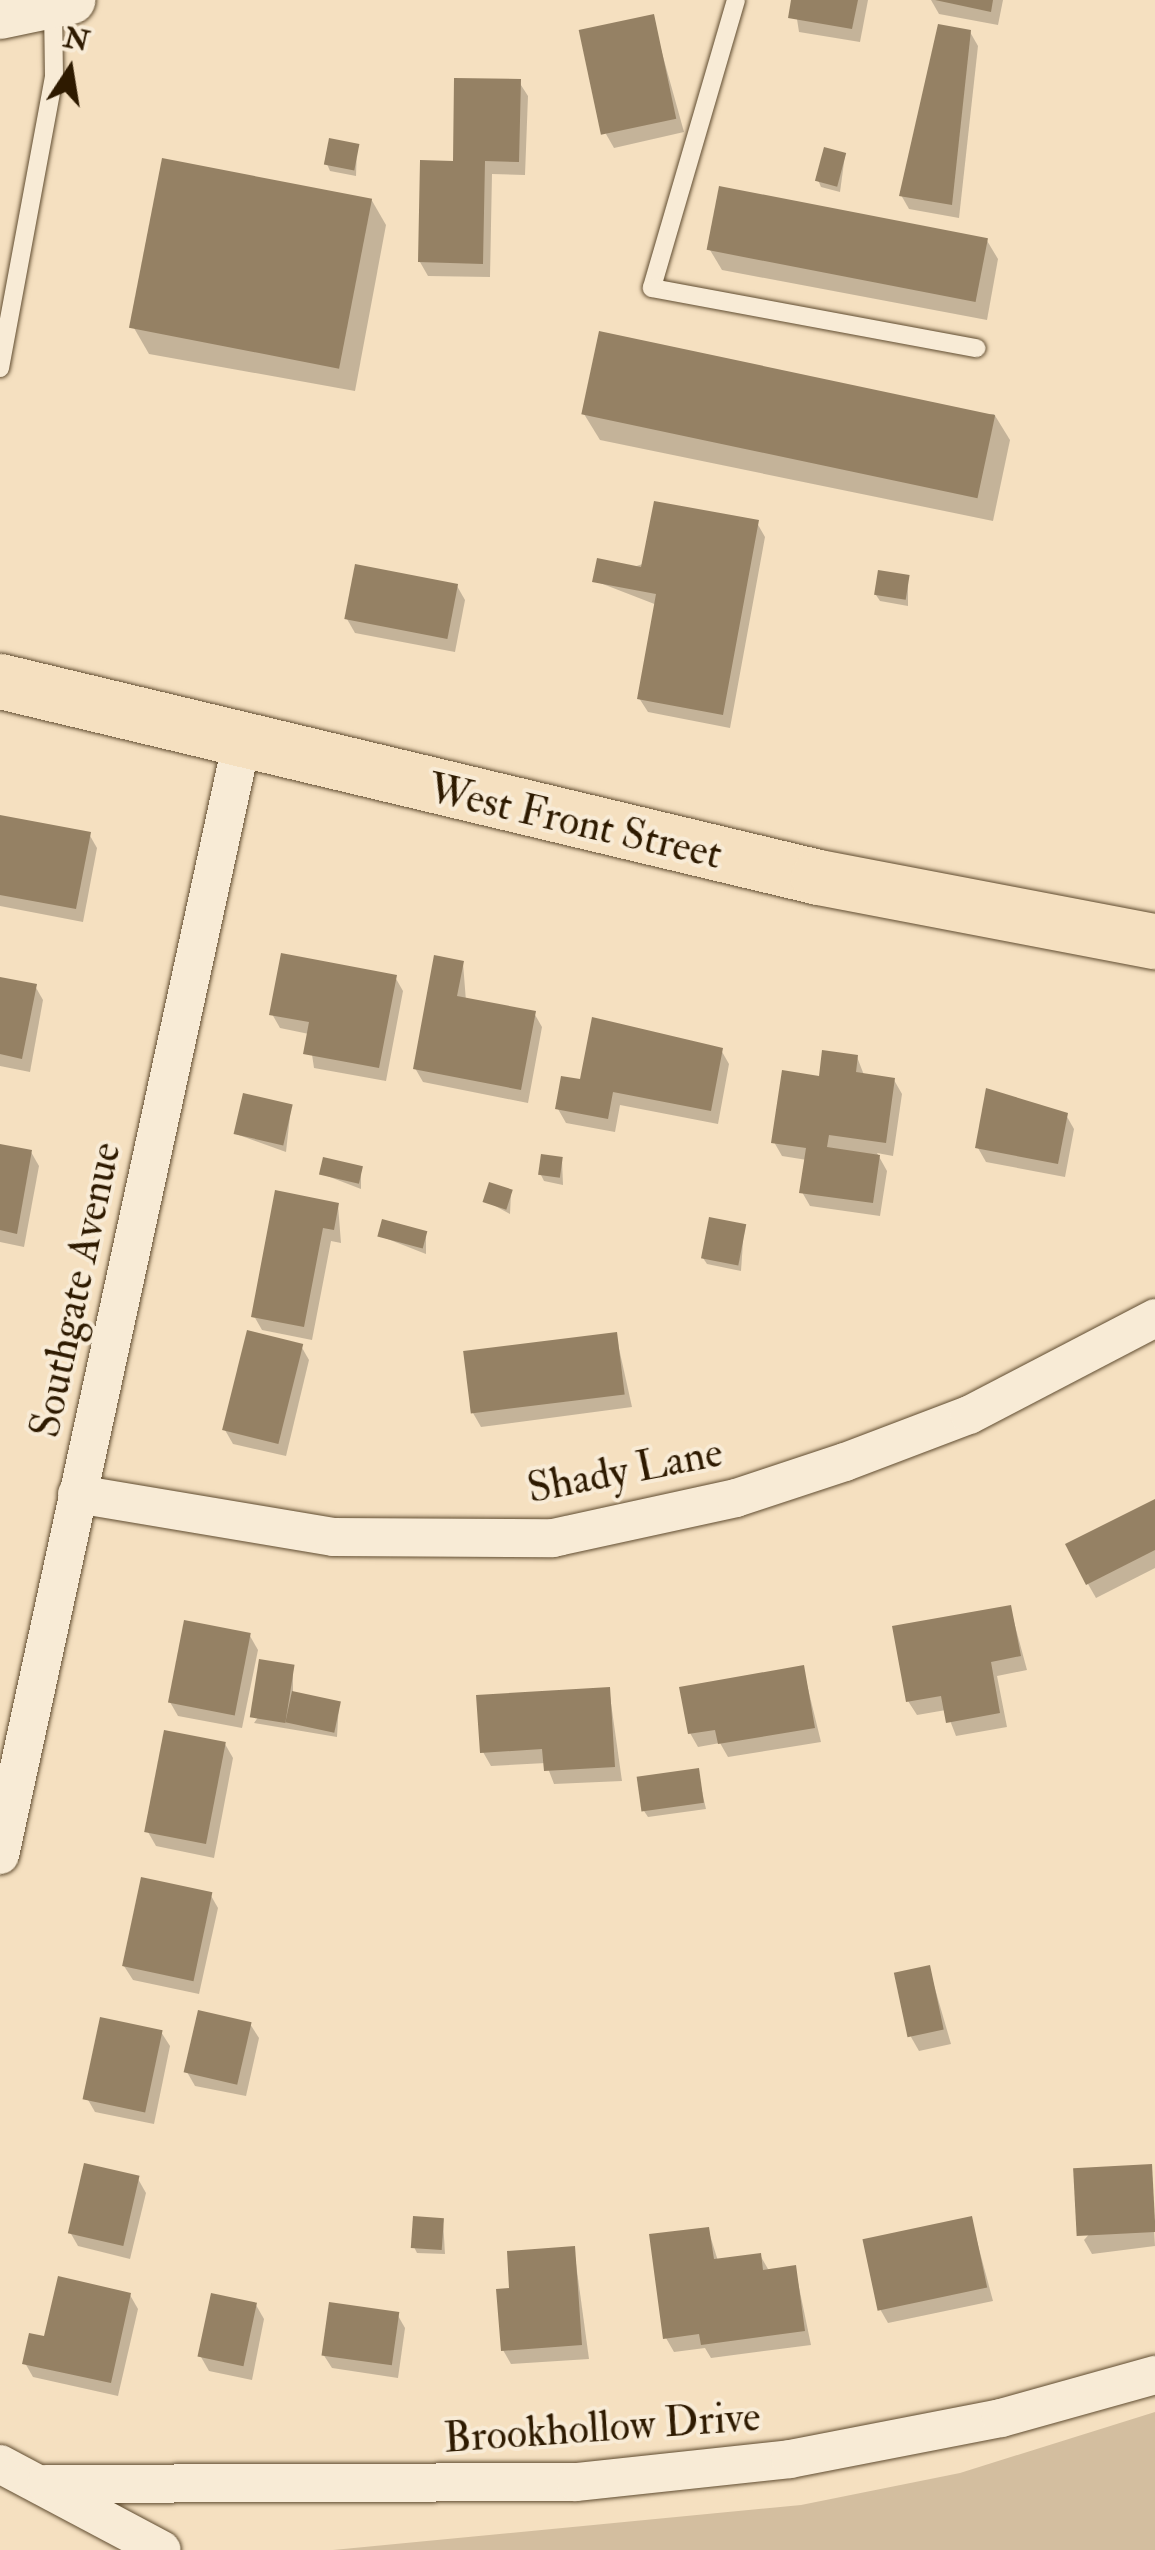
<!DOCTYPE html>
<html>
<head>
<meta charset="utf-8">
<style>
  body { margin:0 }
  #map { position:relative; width:1155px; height:2550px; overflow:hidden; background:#f5e0c0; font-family:"IM FELL Double Pica",serif }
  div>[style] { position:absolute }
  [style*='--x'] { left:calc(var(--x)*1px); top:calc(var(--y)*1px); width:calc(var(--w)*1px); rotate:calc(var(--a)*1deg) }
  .green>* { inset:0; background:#d3be9f }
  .shadow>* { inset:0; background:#0003 }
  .building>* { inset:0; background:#958164; transform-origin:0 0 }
  .roads { filter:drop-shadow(0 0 2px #604c30) drop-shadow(0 0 2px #604c30) }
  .service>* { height:18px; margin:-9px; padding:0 9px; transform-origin:9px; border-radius:9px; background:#f8ebd6 }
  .minor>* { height:38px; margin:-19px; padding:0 19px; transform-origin:19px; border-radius:19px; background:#f8ebd6 }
  .tertiary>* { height:48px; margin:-24px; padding:0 24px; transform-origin:24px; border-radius:24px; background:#f8ebd6 }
  .primary>* { height:55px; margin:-27.5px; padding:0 27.5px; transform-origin:27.5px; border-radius:27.5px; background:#f5e0c0 }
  span { translate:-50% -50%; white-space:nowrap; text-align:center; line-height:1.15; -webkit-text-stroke:8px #f8ebd6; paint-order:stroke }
  .street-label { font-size:42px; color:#2e1a00 }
  .north { position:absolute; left:20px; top:20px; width:100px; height:100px; -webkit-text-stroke:8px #f8ebd6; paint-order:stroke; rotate:12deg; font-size:28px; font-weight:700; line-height:40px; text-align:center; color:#2e1a00 }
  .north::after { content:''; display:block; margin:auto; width:35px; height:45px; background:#2e1a00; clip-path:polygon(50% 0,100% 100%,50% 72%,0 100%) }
</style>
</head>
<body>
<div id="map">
  <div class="green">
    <div style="clip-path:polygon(1155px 2412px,1155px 2550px,333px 2550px,801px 2505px,960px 2473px)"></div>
  </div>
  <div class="shadow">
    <div style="clip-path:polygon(794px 0,868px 0,860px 42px,799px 32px)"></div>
    <div style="clip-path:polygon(931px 0,1003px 0,998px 25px,939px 14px)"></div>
    <div style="clip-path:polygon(652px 17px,684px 132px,614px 148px,606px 134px)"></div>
    <div style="clip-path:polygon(970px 32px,978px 46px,959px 218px,909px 209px,901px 195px)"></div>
    <div style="clip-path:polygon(519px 82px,528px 96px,525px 175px,492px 174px,490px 277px,428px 276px,420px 262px,455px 163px)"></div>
    <div style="clip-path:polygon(357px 147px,356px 176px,330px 171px,327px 164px)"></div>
    <div style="clip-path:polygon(845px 155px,840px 192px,821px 187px,818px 180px)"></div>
    <div style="clip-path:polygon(371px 199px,386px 225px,355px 391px,149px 354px,134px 328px)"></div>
    <div style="clip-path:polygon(986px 239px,998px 259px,987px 320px,722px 270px,710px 250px)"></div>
    <div style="clip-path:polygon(584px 414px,994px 414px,1010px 440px,993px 521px,600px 440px)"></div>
    <div style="clip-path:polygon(757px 523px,765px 537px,730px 728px,648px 712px,639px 698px,657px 605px,595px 581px)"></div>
    <div style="clip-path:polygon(908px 578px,908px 606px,880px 601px,876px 595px)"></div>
    <div style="clip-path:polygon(457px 586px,465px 600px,455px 652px,355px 633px,347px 619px)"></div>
    <div style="clip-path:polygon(0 817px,89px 834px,97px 848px,83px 922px,0 906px)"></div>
    <div style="clip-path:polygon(463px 963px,466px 1001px,534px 1013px,542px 1027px,528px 1103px,423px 1082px,415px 1068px)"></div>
    <div style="clip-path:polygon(395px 977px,403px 991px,386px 1081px,314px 1068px,309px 1034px,280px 1028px,272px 1014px)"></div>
    <div style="clip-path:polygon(0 979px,35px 986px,43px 1000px,30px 1072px,0 1066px)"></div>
    <div style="clip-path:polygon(721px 1050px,729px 1064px,718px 1124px,620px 1105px,615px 1132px,566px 1123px,558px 1109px,582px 1082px)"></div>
    <div style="clip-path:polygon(857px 1057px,864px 1075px,894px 1080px,902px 1094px,893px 1156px,877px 1153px,887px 1171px,880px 1216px,810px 1206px,802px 1192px,807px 1160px,782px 1156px,774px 1142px)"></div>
    <div style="clip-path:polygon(988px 1091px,1066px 1115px,1074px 1129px,1065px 1177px,986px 1162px,978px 1148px)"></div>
    <div style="clip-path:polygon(291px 1107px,286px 1152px,236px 1134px)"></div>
    <div style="clip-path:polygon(0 1146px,31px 1152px,39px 1166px,24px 1247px,0 1242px)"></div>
    <div style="clip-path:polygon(562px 1160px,563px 1185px,544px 1181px,541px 1175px)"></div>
    <div style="clip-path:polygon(361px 1169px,361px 1189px,322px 1174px)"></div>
    <div style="clip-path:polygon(511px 1192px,510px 1214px,486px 1201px)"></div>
    <div style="clip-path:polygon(338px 1205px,341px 1243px,331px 1241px,312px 1340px,262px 1330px,254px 1316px)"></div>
    <div style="clip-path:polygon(744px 1227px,741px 1271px,707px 1264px,703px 1258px)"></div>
    <div style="clip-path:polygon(426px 1234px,426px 1254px,380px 1236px)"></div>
    <div style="clip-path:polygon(616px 1335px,632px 1407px,481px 1427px,473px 1413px)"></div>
    <div style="clip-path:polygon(301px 1346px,309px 1360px,286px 1456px,233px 1444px,225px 1430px)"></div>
    <div style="clip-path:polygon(1155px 1502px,1155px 1568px,1096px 1598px,1088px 1584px)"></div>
    <div style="clip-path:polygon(1010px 1607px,1027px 1670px,997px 1676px,1007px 1727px,956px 1736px,946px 1710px,917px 1715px,908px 1701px)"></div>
    <div style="clip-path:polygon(250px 1636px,258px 1650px,242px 1728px,178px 1716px,170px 1702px)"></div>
    <div style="clip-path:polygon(293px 1667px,293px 1694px,339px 1703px,337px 1737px,254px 1723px)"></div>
    <div style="clip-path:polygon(803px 1668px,821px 1742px,728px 1757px,720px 1743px,698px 1747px,690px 1733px)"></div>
    <div style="clip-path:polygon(609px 1689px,622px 1781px,554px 1784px,546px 1763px,491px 1766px,483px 1752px)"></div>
    <div style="clip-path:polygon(225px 1744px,233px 1758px,214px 1858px,156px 1846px,148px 1832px)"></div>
    <div style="clip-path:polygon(697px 1770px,706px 1809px,648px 1817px,644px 1811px)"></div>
    <div style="clip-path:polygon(210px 1894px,218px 1908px,199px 1994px,133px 1980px,124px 1966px)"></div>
    <div style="clip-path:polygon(929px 1968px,951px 2044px,919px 2051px,911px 2037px)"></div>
    <div style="clip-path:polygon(250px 2024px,259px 2038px,246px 2096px,195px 2086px,187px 2072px)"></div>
    <div style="clip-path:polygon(161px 2032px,170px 2046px,154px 2124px,95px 2112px,87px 2098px)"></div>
    <div style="clip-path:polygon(1150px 2166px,1155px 2246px,1092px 2254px,1084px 2240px)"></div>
    <div style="clip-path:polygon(138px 2179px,146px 2193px,130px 2259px,78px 2246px,70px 2232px)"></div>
    <div style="clip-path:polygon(971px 2219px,993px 2301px,888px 2323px,880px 2309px)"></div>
    <div style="clip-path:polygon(443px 2220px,445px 2254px,417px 2253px,414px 2247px)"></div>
    <div style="clip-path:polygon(708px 2229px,718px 2261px,760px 2255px,768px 2269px,795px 2268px,811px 2345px,711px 2358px,705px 2348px,674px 2352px,666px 2338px)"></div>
    <div style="clip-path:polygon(574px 2249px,589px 2359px,511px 2364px,503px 2350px,512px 2290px)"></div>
    <div style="clip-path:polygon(130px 2295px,138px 2309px,118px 2396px,33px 2377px,25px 2363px)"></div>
    <div style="clip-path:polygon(256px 2305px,264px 2319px,252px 2380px,209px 2371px,201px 2357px)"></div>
    <div style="clip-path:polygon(397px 2314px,405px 2328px,398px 2378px,332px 2368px,323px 2354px)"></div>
  </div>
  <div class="building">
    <div style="clip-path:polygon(791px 0,858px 0,852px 29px,788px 18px)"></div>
    <div style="clip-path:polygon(935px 0,993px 0,991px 12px)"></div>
    <div style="left:654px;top:14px;width:107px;height:77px;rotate:78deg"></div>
    <div style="clip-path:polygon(938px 24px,971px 30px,952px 205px,899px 196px)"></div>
    <div style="clip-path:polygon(454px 78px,521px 79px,519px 162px,485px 161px,483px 264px,418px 262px,420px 160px,453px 161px)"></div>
    <div style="left:329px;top:138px;width:31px;height:27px;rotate:11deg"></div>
    <div style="left:824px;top:147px;width:23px;height:35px;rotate:15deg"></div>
    <div style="left:162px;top:158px;width:214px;height:173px;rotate:11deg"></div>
    <div style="left:719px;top:186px;width:274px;height:65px;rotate:11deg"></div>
    <div style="left:599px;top:331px;width:405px;height:85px;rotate:12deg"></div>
    <div style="clip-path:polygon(654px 501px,759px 520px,723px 715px,637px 699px,656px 594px,592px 582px,597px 558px,641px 567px)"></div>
    <div style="left:355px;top:564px;width:105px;height:56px;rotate:11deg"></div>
    <div style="left:878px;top:570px;width:32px;height:25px;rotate:9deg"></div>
    <div style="clip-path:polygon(0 815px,91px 832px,76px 909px,0 895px)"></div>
    <div style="clip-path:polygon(281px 953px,397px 975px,379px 1068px,303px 1054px,309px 1022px,269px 1015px)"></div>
    <div style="clip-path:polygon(434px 955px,464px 961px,457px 996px,536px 1011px,521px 1090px,413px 1069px)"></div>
    <div style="clip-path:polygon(0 977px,37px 984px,22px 1059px,0 1054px)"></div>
    <div style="clip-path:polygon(592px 1017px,723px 1048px,711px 1111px,613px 1092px,608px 1119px,555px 1109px,561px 1076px,580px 1079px)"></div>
    <div style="clip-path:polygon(822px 1050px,858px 1055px,856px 1072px,895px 1078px,886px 1143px,829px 1135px,827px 1147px,880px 1155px,873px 1203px,799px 1193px,806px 1148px,771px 1143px,782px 1070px,819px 1076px)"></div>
    <div style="clip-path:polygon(986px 1088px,1068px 1113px,1058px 1164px,975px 1148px)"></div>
    <div style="left:243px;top:1093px;width:51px;height:42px;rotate:13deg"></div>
    <div style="clip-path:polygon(0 1144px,32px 1150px,17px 1234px,0 1230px)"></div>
    <div style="left:541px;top:1154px;width:22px;height:21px;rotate:8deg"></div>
    <div style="left:323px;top:1157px;width:41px;height:18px;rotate:13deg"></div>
    <div style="left:489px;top:1182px;width:25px;height:21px;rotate:18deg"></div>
    <div style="clip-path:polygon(275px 1190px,339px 1203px,334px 1230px,323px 1228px,304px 1327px,251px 1317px)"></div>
    <div style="left:709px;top:1217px;width:38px;height:42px;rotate:11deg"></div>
    <div style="left:382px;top:1219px;width:47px;height:18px;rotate:15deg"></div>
    <div style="left:247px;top:1330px;width:58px;height:103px;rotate:14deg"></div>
    <div style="left:617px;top:1332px;width:63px;height:155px;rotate:83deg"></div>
    <div style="clip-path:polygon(1155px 1499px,1155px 1550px,1086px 1585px,1065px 1544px)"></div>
    <div style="clip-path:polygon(1011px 1605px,1021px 1656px,991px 1662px,1000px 1713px,946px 1723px,941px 1696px,906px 1702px,892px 1626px)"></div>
    <div style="left:184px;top:1620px;width:68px;height:84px;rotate:11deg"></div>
    <div style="left:259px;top:1659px;width:36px;height:59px;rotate:9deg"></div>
    <div style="clip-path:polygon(804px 1665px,815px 1728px,718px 1744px,715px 1730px,688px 1734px,679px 1687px)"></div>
    <div style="clip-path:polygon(610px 1687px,615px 1767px,544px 1771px,542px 1749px,480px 1753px,476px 1695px)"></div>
    <div style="left:292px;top:1691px;width:50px;height:32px;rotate:12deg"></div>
    <div style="left:164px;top:1730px;width:63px;height:104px;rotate:11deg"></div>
    <div style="left:699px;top:1768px;width:35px;height:63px;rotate:82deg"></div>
    <div style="left:141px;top:1877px;width:73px;height:91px;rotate:12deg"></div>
    <div style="left:930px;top:1965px;width:66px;height:37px;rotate:78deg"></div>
    <div style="left:198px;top:2010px;width:55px;height:64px;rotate:13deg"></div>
    <div style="left:100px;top:2017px;width:64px;height:84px;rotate:12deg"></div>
    <div style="left:84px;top:2163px;width:57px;height:72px;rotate:13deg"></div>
    <div style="left:1152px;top:2164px;width:68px;height:79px;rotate:87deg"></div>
    <div style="left:413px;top:2216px;width:31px;height:32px;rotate:4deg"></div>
    <div style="left:972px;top:2216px;width:73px;height:112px;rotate:78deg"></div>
    <div style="clip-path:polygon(709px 2227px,714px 2259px,761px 2253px,763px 2270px,796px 2265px,805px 2331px,701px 2345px,699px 2334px,663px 2339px,649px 2234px)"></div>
    <div style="clip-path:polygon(575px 2246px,582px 2345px,501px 2351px,496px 2289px,509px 2288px,507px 2251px)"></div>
    <div style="clip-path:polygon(58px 2276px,131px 2293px,111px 2383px,22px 2364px,29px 2333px,44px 2336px)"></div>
    <div style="left:211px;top:2293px;width:47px;height:65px;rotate:12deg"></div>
    <div style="left:329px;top:2302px;width:71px;height:54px;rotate:8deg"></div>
  </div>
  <div class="roads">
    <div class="service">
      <div style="--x:736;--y:0;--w:300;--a:106.3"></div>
      <div style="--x:652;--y:288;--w:330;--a:10.5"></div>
      <div style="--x:0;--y:368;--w:296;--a:-79.5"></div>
      <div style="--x:54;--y:77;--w:72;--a:-90.8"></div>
    </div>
    <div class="minor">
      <div style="--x:77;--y:1494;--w:260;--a:9.5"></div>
      <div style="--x:333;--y:1537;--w:220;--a:0.3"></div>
      <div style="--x:553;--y:1538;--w:187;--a:-12.3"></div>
      <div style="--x:736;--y:1498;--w:115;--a:-18.3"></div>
      <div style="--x:845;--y:1462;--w:133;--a:-20.8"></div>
      <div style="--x:969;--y:1415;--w:210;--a:-27.5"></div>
      <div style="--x:0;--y:1855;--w:1136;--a:-77.75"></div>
      <div style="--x:0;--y:2464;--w:183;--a:28"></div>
      <div style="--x:46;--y:2484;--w:530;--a:-0.22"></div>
      <div style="--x:576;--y:2482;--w:215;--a:-6.1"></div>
      <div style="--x:790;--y:2459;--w:215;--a:-11"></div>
      <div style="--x:1001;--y:2418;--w:160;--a:-15.6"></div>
    </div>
    <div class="tertiary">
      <div style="--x:0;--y:15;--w:73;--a:-11.9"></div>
    </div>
    <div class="primary">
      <div style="--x:0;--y:681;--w:841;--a:13.47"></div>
      <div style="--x:818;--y:877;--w:343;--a:10.8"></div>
    </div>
  </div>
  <div class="street-label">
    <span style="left:575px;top:822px;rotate:13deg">West Front Street</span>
    <span style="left:76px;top:1290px;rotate:-78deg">Southgate Avenue</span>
    <span style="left:625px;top:1471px;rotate:-11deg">Shady Lane</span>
    <span style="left:602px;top:2428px;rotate:-4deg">Brookhollow Drive</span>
  </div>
  <div class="north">N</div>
</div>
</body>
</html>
